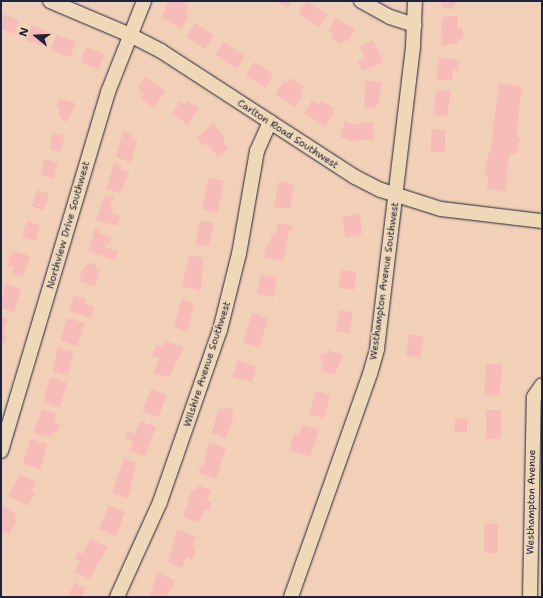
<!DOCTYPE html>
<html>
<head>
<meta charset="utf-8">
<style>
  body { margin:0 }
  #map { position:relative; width:543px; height:598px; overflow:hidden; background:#f1d0b7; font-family:"Shantell Sans",sans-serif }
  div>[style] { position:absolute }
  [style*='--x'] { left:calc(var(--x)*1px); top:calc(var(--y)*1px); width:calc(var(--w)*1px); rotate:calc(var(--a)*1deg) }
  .building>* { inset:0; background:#f8bcb8; transform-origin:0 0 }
  .roads { filter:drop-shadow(0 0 1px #22223b) drop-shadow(0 0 1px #22223b) }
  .minor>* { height:14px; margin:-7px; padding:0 7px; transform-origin:7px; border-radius:7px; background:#eed8b7 }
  span { translate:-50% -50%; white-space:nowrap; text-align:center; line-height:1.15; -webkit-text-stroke:3px #eed8b7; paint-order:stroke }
  .street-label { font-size:10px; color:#22223b }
  .frame { position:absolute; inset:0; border:2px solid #22223b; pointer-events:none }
  .north { position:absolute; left:16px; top:16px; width:40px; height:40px; -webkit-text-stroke:3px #eed8b7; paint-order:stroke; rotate:288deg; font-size:11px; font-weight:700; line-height:16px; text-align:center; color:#22223b }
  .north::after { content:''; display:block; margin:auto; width:14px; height:18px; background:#22223b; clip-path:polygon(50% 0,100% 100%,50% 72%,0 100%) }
</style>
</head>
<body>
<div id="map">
  <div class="building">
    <div style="clip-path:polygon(169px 1px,181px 1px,189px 6px,184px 14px,189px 17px,181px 29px,161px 17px)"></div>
    <div style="clip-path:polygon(276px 1px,291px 1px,288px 8px)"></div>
    <div style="left:306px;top:1px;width:25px;height:15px;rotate:32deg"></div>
    <div style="clip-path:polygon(442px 1px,455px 1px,454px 9px,441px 8px)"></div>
    <div style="clip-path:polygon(3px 14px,19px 20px,14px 34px,1px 29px)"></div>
    <div style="clip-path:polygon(446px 16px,458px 16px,458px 28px,463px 28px,463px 39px,458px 39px,458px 43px,442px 46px,441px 18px)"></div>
    <div style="clip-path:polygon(335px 18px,355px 29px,348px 42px,344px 40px,342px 44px,331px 38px,333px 34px,328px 31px)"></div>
    <div style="left:195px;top:23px;width:23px;height:16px;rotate:34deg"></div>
    <div style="left:31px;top:25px;width:17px;height:16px;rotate:21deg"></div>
    <div style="left:57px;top:34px;width:21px;height:17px;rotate:23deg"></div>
    <div style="clip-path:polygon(373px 40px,384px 62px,362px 71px,357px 62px,365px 58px,360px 47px)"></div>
    <div style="left:223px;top:42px;width:26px;height:15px;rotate:32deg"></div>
    <div style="left:86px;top:47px;width:20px;height:16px;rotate:20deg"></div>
    <div style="clip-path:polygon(439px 57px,459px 60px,458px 71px,453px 70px,452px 81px,436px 79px)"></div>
    <div style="left:254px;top:62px;width:23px;height:16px;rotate:31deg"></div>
    <div style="clip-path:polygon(145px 77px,166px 91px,153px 108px,141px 99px,144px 95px,138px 88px)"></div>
    <div style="clip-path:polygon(291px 78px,304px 86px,300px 92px,303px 94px,295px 107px,275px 94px,284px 81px,287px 83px)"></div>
    <div style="clip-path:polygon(365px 80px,381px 82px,379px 104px,376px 104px,375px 109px,364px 108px)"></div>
    <div style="clip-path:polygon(499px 83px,522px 87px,516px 137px,520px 138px,518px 149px,516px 154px,510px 153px,509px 156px,505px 192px,487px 189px,488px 175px,485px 175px,488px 153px,490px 153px)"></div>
    <div style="clip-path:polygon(443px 90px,451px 91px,447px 117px,433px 115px,436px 91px)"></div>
    <div style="clip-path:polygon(59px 98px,75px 103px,68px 122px,60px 120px,62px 116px,58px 115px,60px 108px,56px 107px)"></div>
    <div style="clip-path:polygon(187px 100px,199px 108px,188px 125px,172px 114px,180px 101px,185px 104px)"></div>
    <div style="clip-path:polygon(312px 100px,319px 104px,321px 100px,335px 109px,325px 127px,304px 113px)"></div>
    <div style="clip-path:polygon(345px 120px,350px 124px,373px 122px,374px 139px,351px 141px,340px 137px)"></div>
    <div style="clip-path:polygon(213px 123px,224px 136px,224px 144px,229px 149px,218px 157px,207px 144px,204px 146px,197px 138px)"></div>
    <div style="left:432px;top:129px;width:14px;height:23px;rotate:4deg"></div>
    <div style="clip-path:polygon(123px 132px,132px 134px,130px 138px,137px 140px,131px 162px,116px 157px)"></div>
    <div style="left:53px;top:133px;width:12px;height:16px;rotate:14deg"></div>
    <div style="left:45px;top:159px;width:14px;height:16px;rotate:17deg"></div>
    <div style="clip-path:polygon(114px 163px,122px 166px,120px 169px,129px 173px,120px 193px,106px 189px)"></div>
    <div style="left:208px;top:178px;width:16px;height:32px;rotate:11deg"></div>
    <div style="left:279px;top:181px;width:16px;height:26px;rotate:11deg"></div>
    <div style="left:37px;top:190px;width:13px;height:17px;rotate:18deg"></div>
    <div style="clip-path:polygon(105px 195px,115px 198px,110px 207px,113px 208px,111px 213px,120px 216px,117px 226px,96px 220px)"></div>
    <div style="clip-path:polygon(360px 213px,362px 234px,346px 238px,342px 217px)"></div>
    <div style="left:200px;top:220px;width:14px;height:24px;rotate:12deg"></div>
    <div style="left:27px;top:221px;width:14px;height:17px;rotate:17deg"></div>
    <div style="clip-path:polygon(278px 223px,293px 226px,292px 232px,289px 231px,283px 261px,264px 257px,267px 244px,270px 245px,272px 233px,276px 234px)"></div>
    <div style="clip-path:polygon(95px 228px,100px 230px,99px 233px,112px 237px,110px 245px,106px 243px,105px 247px,118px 251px,116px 260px,104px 257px,105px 254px,102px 256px,88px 251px)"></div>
    <div style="clip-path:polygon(14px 251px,30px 256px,23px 277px,12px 274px,14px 268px,7px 266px,10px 254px,13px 255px)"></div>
    <div style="clip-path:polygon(189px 255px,203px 258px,201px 291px,182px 286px)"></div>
    <div style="clip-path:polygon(90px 263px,97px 265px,96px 269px,100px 270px,95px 286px,79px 281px,82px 270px)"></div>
    <div style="left:341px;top:270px;width:16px;height:18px;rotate:7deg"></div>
    <div style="left:261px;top:274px;width:17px;height:20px;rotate:13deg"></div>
    <div style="clip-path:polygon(5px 284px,21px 289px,14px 312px,1px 308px)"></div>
    <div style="clip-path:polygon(74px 295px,86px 299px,85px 304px,94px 306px,91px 318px,69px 311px)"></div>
    <div style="clip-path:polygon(182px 299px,194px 303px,188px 332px,174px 327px)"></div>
    <div style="left:339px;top:310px;width:14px;height:22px;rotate:8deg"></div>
    <div style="left:252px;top:313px;width:17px;height:31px;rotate:17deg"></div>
    <div style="clip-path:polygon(1px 317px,8px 319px,3px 334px,7px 335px,5px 343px,1px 342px)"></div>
    <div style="left:67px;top:318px;width:18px;height:24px;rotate:16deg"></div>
    <div style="left:409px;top:334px;width:15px;height:22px;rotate:8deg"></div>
    <div style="clip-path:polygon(165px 341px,184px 347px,169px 378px,154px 373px,159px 358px,152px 356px,156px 345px,163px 347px)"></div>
    <div style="left:58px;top:348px;width:16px;height:24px;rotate:14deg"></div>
    <div style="clip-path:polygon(328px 350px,343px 355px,335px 374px,321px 370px,324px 362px,319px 360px,322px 353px,326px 354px)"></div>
    <div style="clip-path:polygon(238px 360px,256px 367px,252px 382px,232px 377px)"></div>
    <div style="left:486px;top:364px;width:16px;height:31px;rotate:4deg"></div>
    <div style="left:50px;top:377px;width:18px;height:26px;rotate:16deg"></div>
    <div style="left:151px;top:389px;width:17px;height:24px;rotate:21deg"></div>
    <div style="left:316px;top:391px;width:15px;height:24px;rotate:16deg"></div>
    <div style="clip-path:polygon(224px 407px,233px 410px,232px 414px,234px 415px,226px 438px,211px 433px,219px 409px,223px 411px)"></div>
    <div style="clip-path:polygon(42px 409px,57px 413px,54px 422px,60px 424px,57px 433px,52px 432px,51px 437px,33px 433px)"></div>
    <div style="left:486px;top:410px;width:15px;height:29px"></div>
    <div style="left:455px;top:418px;width:13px;height:14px;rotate:4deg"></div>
    <div style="clip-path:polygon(140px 421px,156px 427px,145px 456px,129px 451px,133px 441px,125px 439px,128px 431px,135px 434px)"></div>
    <div style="clip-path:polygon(302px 425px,319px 430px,310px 457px,289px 450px,294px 433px,299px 434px)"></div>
    <div style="left:30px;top:439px;width:18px;height:26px;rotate:16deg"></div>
    <div style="clip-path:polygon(209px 442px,226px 448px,216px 479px,198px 473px,201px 465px,203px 466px)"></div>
    <div style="clip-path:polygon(124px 458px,136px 463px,128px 499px,112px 493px)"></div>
    <div style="clip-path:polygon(20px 474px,36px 482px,31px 491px,35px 493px,28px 506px,8px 496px)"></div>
    <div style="clip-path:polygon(198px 485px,211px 490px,207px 501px,211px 502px,209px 511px,204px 509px,199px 523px,183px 517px,192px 489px,196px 491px)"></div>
    <div style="clip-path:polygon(1px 505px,16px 514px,14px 517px,18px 520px,9px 534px,4px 531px,1px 536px)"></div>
    <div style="clip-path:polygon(109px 505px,125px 512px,121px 521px,123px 522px,115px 536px,99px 529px)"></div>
    <div style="left:484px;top:524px;width:14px;height:29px"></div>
    <div style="clip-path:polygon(177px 529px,196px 537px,192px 546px,196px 548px,192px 559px,187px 557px,182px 568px,168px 562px)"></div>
    <div style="clip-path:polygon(90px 539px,108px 547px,89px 579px,75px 572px,80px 561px,75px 559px,78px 552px,83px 554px)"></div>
    <div style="clip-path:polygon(158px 572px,175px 581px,166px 597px,149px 597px)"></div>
    <div style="clip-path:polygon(75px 583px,86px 588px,81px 597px,67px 597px)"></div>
  </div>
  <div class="roads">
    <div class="minor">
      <div style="--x:50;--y:1;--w:87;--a:23"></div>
      <div style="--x:130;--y:35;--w:35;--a:27"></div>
      <div style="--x:161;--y:51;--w:231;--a:33"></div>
      <div style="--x:355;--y:177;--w:29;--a:27"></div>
      <div style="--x:381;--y:190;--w:63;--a:17.6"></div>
      <div style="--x:441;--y:209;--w:102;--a:6.8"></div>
      <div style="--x:361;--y:1;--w:33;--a:29"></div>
      <div style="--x:390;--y:17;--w:26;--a:18"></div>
      <div style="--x:1;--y:451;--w:375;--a:-73.4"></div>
      <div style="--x:108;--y:92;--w:98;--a:-68.4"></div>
      <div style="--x:117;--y:597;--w:104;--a:-65.6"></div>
      <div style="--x:160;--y:502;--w:182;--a:-70.8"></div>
      <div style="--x:220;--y:330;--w:78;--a:-76"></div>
      <div style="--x:239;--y:254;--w:105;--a:-80.1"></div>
      <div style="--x:257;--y:151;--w:32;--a:-66"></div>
      <div style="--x:291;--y:597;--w:237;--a:-70.5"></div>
      <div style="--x:370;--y:374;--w:26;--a:-74"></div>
      <div style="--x:377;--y:349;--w:305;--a:-83.2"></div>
      <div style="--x:413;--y:46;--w:45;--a:-87.5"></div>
      <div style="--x:530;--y:597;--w:200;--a:-88.9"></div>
      <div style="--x:534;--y:397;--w:14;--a:-56"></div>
    </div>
  </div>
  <div class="street-label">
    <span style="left:288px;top:134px;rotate:33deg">Carlton Road Southwest</span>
    <span style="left:68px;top:225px;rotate:-74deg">Northview Drive Southwest</span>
    <span style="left:384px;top:281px;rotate:-82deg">Westhampton Avenue Southwest</span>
    <span style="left:207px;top:364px;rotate:-72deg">Wilshire Avenue Southwest</span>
    <span style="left:531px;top:502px;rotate:-89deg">Westhampton Avenue</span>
  </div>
  <div class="frame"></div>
  <div class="north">N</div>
</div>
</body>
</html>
